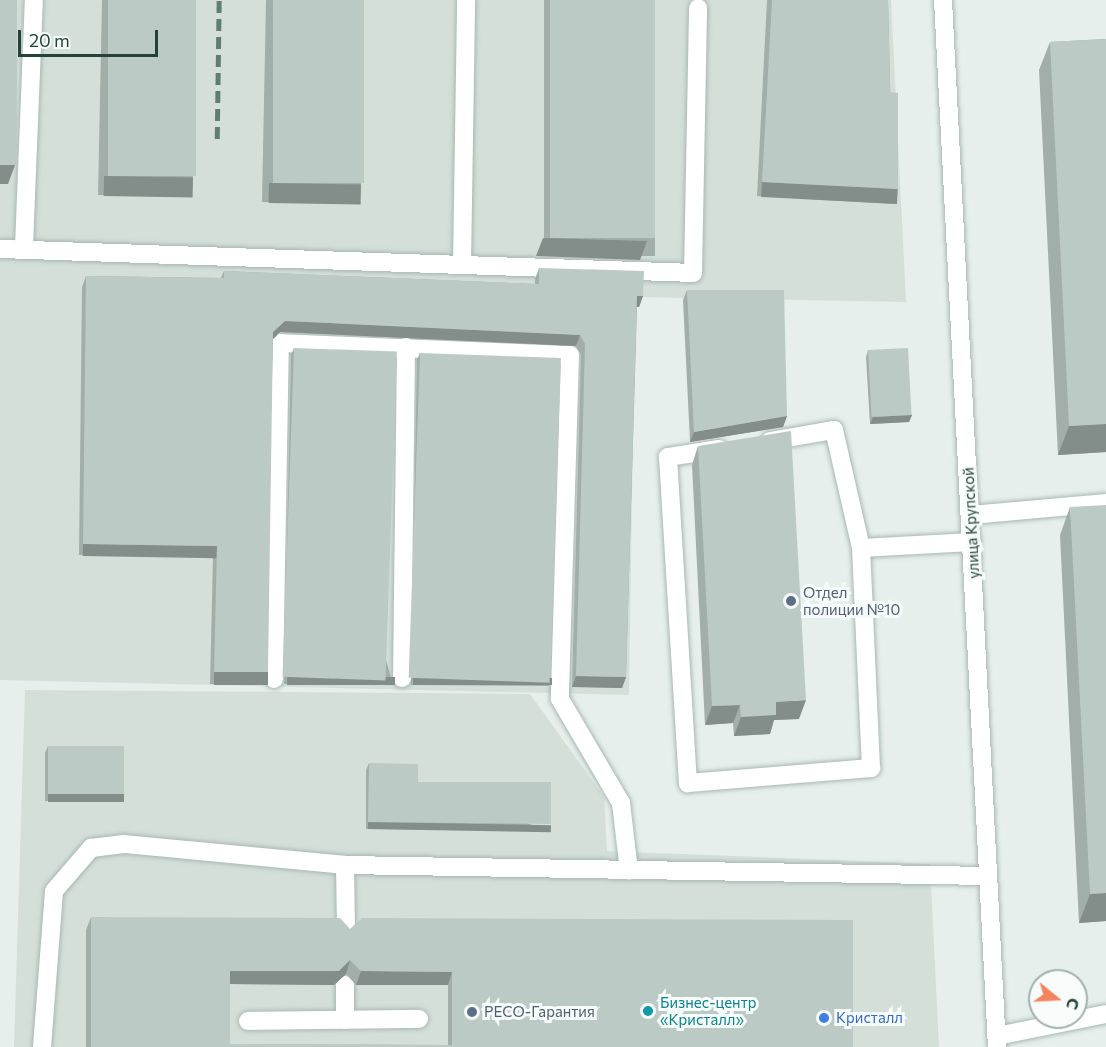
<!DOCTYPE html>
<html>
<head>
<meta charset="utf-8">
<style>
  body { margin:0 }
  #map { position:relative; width:1106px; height:1047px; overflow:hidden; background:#e6efeb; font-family:Commissioner,sans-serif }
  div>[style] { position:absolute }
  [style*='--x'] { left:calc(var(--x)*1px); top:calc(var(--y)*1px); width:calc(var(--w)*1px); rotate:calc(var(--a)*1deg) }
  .built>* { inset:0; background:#d4dfda }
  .roads { filter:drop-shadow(0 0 2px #a8b8b2) drop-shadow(0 0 2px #a8b8b2) }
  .service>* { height:18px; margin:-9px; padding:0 9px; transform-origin:9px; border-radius:9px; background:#fff }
  .minor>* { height:18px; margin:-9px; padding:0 9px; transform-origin:9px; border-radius:9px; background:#fff }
  .rail>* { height:4.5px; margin-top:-2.25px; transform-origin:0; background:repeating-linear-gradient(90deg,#5f7d75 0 12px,transparent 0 18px) }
  .wall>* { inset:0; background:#a1aea9; transform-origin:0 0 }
  .shaded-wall>* { inset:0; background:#838d89; transform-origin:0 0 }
  .building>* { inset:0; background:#bbcac4; transform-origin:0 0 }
  .dots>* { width:16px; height:16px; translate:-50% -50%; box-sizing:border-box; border:3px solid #f7fbf9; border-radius:50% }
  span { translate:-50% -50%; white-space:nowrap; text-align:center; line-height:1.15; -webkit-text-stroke:6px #f7fbf9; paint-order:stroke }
  .street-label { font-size:15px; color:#24423a }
  .service-label { font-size:15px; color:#4e5e75 }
  .left { translate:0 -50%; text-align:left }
  .culture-label { font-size:15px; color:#0d838f }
  .shop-label { font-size:15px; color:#366cbe }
  .north { position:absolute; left:1028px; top:969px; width:60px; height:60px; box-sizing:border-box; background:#f7fbf9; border:2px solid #a3b1ad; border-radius:50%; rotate:108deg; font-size:16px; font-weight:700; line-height:24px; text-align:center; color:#24423a }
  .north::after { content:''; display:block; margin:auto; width:21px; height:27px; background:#f4845f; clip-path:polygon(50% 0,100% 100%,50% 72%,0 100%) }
  .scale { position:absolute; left:18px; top:30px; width:140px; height:27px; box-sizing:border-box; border:3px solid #24423a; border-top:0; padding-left:8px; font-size:18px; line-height:21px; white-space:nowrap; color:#24423a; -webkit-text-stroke:4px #f7fbf9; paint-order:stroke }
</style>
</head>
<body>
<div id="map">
  <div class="built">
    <div style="clip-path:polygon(0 0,891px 0,906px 302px,635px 297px,629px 695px,0 680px)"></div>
    <div style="clip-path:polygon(25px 690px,530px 694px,604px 797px,607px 851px,930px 864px,939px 1047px,14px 1047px)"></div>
  </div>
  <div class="roads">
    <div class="service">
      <div style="--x:24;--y:246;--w:246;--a:-87.7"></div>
      <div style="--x:0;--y:249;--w:693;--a:1.98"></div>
      <div style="--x:693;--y:273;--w:265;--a:-88.9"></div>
      <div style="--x:462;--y:264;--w:264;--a:-89.1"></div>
      <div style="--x:770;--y:441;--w:65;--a:-9.8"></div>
      <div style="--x:834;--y:430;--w:121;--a:77.1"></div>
      <div style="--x:719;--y:449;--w:52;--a:171.1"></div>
      <div style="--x:668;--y:457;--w:327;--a:86.5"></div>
      <div style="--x:688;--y:783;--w:184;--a:-4.7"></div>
      <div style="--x:871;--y:768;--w:220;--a:-92.6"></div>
      <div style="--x:861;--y:548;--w:111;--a:-3.1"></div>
      <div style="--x:971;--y:515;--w:136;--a:-5.1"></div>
      <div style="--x:402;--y:678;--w:331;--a:-89.3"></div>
      <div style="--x:274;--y:679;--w:336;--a:-89"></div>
      <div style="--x:280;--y:343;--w:290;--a:2.4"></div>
      <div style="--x:570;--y:355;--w:344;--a:91.7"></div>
      <div style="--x:560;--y:699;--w:121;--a:59.6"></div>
      <div style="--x:621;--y:803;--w:68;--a:83.3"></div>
      <div style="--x:345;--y:865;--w:66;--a:89.1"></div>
      <div style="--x:345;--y:1020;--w:35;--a:-90"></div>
      <div style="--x:248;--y:1021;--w:171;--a:-0.7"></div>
      <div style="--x:997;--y:1036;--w:111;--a:-11.4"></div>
      <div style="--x:42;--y:1047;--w:156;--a:-85.6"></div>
      <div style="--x:54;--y:891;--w:57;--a:-49.3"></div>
      <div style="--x:91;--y:848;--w:33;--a:-7"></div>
      <div style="--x:124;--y:844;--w:222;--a:5.4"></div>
      <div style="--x:345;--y:865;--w:643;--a:0.98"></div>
    </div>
    <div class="minor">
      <div style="--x:943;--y:0;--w:1048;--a:87.05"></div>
    </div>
  </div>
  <div class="rail">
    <div style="--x:217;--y:139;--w:139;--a:-89.2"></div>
  </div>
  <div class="wall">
    <div style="clip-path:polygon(102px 0,196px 0,193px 178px,186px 197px,98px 195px)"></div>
    <div style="clip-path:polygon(266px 0,364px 0,361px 185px,354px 204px,262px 202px)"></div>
    <div style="left:544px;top:0;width:111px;height:256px"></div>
    <div style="clip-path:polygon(767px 0,888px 0,893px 204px,757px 196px)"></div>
    <div style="clip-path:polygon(1106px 39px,1106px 452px,1058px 455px,1039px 70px,1050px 42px)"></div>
    <div style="clip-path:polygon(539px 268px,643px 296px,639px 307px,637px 307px,626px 677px,622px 688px,572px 687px,581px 355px,576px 346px,280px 332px,273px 339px,264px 684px,210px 684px,213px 557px,79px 555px,82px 287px,86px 276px,221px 278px,224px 271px,535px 284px,535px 279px)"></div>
    <div style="clip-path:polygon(687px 290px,787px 416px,783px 427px,690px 442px,683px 300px)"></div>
    <div style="clip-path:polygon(294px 348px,393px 684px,284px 684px,291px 355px)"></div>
    <div style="clip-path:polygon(868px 350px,912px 415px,909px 422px,870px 424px,866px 357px)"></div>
    <div style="clip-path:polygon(420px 353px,549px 686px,411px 685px,417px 360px)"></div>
    <div style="clip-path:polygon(698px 446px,799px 719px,774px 720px,770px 734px,734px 736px,733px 723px,705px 725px,692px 465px)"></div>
    <div style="clip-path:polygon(1070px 507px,1106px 921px,1079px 923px,1060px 535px)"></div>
    <div style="clip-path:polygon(48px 746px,121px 801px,45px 801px,45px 753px)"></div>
    <div style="clip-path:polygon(369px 763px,418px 782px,548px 831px,366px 829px,366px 770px)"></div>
    <div style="clip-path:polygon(evenodd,91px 917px,350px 929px,853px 1047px,917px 1047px,86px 1047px,86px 930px,91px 917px,346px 974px,356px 985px,448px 985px,448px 1045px,230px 1044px,230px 984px,334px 985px,346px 974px)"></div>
  </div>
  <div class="shaded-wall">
    <div style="clip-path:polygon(0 165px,15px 165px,8px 184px,0 184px)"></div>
    <div style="left:104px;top:176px;width:89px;height:20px;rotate:1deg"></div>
    <div style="left:762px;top:182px;width:136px;height:15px;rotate:3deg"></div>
    <div style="left:269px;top:183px;width:92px;height:20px;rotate:1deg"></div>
    <div style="clip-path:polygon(543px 238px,647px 241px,640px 260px,536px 256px)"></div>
    <div style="clip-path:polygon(637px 296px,643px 296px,639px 307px,633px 307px)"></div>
    <div style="clip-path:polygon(285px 321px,580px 335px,576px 346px,280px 332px,269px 343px,273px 332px)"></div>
    <div style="clip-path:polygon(912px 415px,909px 422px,870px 424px,873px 417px)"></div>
    <div style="clip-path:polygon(787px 416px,783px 427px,690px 442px,694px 432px)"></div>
    <div style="clip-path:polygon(1106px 424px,1106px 452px,1058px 455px,1069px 426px)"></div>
    <div style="left:83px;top:544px;width:134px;height:12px;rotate:1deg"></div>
    <div style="left:214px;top:672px;width:54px;height:13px"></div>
    <div style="clip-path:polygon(576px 676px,626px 677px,622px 688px,572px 687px)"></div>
    <div style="left:287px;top:677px;width:108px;height:8px"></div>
    <div style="left:413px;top:678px;width:139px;height:7px"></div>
    <div style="clip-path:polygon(806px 700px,799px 719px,774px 720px,770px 734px,734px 736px,741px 717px,776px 702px)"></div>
    <div style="clip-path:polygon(740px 705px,733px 723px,705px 725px,712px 706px)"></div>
    <div style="left:48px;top:794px;width:76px;height:8px"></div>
    <div style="left:368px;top:822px;width:183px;height:7px;rotate:1deg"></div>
    <div style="clip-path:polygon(1106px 893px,1106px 921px,1079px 923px,1090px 894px)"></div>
    <div style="clip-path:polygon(350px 960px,346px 974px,334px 985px,225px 984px,230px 971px)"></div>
    <div style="clip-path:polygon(361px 971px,452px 972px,448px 985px,356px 985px)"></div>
  </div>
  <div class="building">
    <div style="left:0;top:0;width:17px;height:165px"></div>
    <div style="left:108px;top:0;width:88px;height:176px"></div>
    <div style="left:273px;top:0;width:91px;height:183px"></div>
    <div style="left:550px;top:0;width:105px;height:238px"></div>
    <div style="clip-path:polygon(772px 0,888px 0,890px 92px,898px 93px,898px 189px,762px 182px)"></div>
    <div style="clip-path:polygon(1106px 39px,1106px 424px,1069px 426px,1050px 42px)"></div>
    <div style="clip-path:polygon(539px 268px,644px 271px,643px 296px,637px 296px,626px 677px,576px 676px,585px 344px,580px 335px,285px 321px,273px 332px,268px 672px,214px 672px,217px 546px,83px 544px,86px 276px,224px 278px,224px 271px,539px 284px)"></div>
    <div style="clip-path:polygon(687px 290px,784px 290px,787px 416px,694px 432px)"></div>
    <div style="left:294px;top:348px;width:103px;height:329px;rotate:2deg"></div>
    <div style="left:908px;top:348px;width:67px;height:40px;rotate:87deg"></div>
    <div style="left:420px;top:353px;width:141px;height:325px;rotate:2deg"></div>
    <div style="clip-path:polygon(791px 431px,806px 700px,776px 702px,776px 715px,741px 717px,740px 705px,712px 706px,698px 446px)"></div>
    <div style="clip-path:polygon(1106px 505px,1106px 893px,1090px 894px,1070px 507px)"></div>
    <div style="left:48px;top:746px;width:76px;height:48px"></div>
    <div style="clip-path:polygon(369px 763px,418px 764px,418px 782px,551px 782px,551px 824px,368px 822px)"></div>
    <div style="clip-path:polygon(evenodd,91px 917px,340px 918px,350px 929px,362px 918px,853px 920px,853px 1047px,917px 1047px,91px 1047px,91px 917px,350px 960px,361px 971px,452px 972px,452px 1045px,230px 1044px,230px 971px,339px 971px,350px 960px)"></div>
  </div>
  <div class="dots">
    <div style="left:791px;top:601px;background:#5c6f8a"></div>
    <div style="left:648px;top:1011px;background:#0f9aa8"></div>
    <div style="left:472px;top:1012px;background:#5c6f8a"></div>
    <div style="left:824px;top:1018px;background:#3f7fe0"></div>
  </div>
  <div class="street-label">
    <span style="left:971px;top:523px;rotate:-93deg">улица Крупской</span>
  </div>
  <div class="service-label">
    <span class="left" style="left:803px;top:601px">Отдел<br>полиции №10</span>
    <span class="left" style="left:484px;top:1012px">РЕСО-Гарантия</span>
  </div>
  <div class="culture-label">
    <span class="left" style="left:660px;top:1011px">Бизнес-центр<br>«Кристалл»</span>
  </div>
  <div class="shop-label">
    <span class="left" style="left:836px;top:1018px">Кристалл</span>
  </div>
  <div class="north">С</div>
  <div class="scale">20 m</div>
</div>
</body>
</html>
